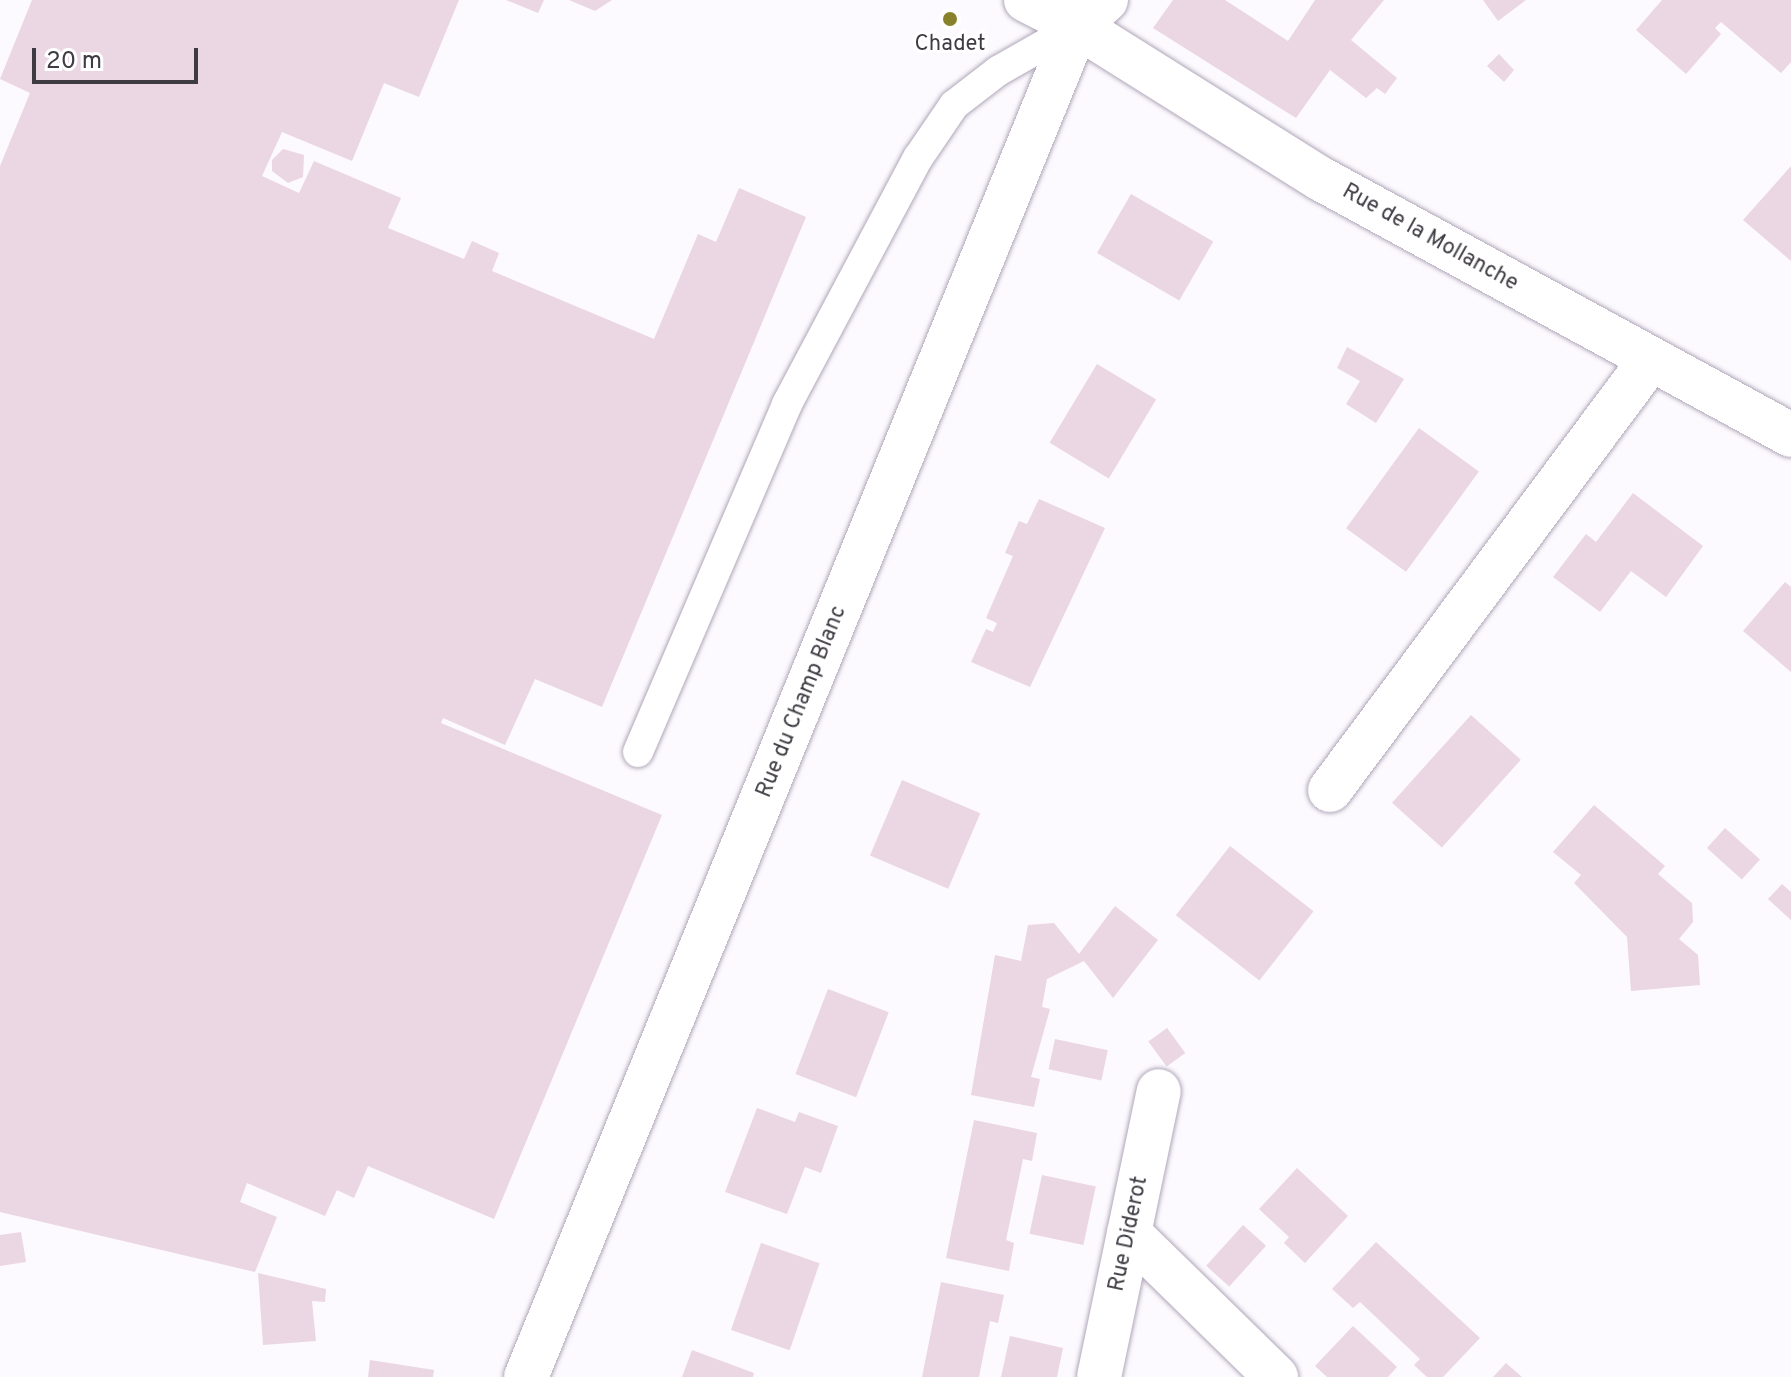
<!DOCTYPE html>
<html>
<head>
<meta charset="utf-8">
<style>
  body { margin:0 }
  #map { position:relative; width:1791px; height:1377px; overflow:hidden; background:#fcfafe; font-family:Overpass,sans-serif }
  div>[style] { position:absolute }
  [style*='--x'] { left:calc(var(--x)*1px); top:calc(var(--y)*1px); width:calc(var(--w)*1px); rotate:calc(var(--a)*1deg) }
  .building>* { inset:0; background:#ebd6e3; transform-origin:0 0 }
  .roads { filter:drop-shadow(0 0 2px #b0a6b9) drop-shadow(0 0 2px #b0a6b9) }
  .service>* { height:30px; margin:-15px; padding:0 15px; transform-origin:15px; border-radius:15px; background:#fff }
  .minor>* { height:44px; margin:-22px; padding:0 22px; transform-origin:22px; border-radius:22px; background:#fff }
  .secondary>* { height:44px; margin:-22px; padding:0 22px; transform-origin:22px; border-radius:22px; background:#fff }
  .dots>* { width:22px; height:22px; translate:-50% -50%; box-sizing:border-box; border:4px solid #fff; border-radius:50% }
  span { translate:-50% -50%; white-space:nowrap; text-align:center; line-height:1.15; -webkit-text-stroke:6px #fff; paint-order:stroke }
  .poi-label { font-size:22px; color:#3f3b43 }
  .street-label { font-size:22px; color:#3f3b43 }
  .scale { position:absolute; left:32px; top:48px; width:166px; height:36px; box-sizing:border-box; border:4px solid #3f3b43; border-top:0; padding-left:10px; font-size:24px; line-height:28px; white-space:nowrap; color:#3f3b43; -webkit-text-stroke:6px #fff; paint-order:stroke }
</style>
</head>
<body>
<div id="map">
  <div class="building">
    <div style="clip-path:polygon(32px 0,459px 0,419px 97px,384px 83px,352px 161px,282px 132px,262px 176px,299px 193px,314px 161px,401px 198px,388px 228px,464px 259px,472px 241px,499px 253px,492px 271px,654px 339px,698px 234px,716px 242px,739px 188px,806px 217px,602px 707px,535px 679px,505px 745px,443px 718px,441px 723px,662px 815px,494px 1219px,368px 1166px,354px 1198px,337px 1190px,325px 1216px,247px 1183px,240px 1202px,277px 1217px,255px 1272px,0 1212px,0 166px,30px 93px,0 79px)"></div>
    <div style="clip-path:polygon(506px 0,544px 0,538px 13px)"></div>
    <div style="clip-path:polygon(569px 0,612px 0,595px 11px)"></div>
    <div style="clip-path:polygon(1173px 0,1225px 0,1288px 41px,1315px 0,1384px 0,1351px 40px,1397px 78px,1385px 94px,1377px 88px,1366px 98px,1330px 70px,1296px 118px,1153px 28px)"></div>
    <div style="clip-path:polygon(1483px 0,1526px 0,1498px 21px)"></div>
    <div style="clip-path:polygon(1662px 0,1791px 0,1791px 62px,1781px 73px,1721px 22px,1715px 28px,1721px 34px,1686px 74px,1636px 30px)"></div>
    <div style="clip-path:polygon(1499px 54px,1514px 70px,1504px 82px,1487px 66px)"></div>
    <div style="clip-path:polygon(283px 149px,304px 155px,303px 177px,288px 183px,272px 171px,272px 160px)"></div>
    <div style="clip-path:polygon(1791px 166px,1791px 261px,1743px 220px)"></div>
    <div style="left:1131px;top:194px;width:95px;height:68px;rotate:30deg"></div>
    <div style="clip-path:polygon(1347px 347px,1404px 379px,1376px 423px,1346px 404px,1360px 381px,1337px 368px)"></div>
    <div style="left:1097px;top:364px;width:69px;height:92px;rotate:31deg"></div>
    <div style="left:1419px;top:428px;width:74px;height:124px;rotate:36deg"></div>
    <div style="clip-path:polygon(1633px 493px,1703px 546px,1666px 597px,1631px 571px,1600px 612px,1553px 577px,1586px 534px,1596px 542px)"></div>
    <div style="clip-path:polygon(1039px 499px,1105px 528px,1030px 687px,971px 662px,986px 629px,993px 632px,997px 623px,986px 618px,1013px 556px,1005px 553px,1019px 521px,1027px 524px)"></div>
    <div style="clip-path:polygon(1785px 582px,1791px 587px,1791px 672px,1743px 631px)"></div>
    <div style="left:1471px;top:715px;width:67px;height:118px;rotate:42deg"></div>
    <div style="left:902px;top:780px;width:85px;height:82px;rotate:23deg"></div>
    <div style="clip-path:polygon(1594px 805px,1665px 866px,1658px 874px,1692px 903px,1693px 922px,1679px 939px,1698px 955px,1700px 985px,1631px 991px,1627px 937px,1574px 883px,1581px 875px,1553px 852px)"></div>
    <div style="left:1725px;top:828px;width:47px;height:27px;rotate:42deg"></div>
    <div style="left:1230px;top:846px;width:106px;height:88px;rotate:38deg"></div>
    <div style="clip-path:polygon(1782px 884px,1791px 892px,1791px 920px,1768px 899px)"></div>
    <div style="clip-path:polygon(1115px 906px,1158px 940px,1113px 998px,1084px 961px,1047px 979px,1042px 1007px,1050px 1009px,1031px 1077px,1040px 1079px,1034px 1107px,971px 1095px,995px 955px,1021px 961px,1028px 925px,1054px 923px,1079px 954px)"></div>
    <div style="left:828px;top:989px;width:65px;height:91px;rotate:21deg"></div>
    <div style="left:1167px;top:1028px;width:31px;height:23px;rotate:54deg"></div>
    <div style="left:1055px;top:1039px;width:54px;height:31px;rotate:12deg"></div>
    <div style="clip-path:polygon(757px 1108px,795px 1122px,799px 1112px,838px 1126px,821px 1173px,805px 1167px,787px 1214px,725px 1192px)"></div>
    <div style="clip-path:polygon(974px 1120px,1037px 1133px,1032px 1161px,1023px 1159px,1006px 1240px,1014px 1243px,1009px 1271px,946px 1258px)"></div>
    <div style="clip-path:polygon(1297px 1168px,1348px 1216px,1305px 1263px,1284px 1243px,1289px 1237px,1259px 1209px)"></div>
    <div style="left:1042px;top:1175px;width:55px;height:60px;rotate:12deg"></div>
    <div style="left:1243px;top:1225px;width:31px;height:55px;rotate:42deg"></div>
    <div style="clip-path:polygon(21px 1232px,26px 1262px,0 1266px,0 1235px)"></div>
    <div style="clip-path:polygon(1376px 1242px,1480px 1338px,1443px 1377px,1427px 1377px,1414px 1365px,1420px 1359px,1360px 1302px,1353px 1308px,1332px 1289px)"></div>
    <div style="left:761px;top:1243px;width:62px;height:92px;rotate:19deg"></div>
    <div style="clip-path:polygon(258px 1273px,326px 1289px,325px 1302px,312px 1301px,316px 1341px,263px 1345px)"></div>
    <div style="clip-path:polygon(941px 1282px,1004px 1295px,998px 1323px,990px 1321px,979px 1377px,922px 1377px)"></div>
    <div style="clip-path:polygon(1353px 1326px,1397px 1367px,1388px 1377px,1327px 1377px,1315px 1366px)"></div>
    <div style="clip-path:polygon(1010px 1336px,1063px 1348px,1057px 1377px,1001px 1377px)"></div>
    <div style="clip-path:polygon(692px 1350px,754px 1373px,753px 1377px,682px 1377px)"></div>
    <div style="clip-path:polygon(370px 1360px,434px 1370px,433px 1377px,368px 1377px)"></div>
    <div style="clip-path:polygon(1506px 1363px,1522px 1377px,1493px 1377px)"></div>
  </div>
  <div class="roads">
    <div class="service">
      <div style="--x:638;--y:752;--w:379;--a:-66.8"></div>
      <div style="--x:787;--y:404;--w:279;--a:-62"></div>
      <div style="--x:918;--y:158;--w:64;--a:-55.8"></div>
      <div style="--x:954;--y:105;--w:56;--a:-37.7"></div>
      <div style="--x:998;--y:71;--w:91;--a:-29.7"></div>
    </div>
    <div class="minor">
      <div style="--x:1330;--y:790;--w:537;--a:-53.32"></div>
      <div style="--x:1129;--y:1233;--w:206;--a:44.4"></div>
      <div style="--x:526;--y:1377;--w:1459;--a:-67.81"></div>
      <div style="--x:1077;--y:26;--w:39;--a:-42"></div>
      <div style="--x:1099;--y:1377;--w:292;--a:-78.2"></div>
    </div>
    <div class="secondary">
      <div style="--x:1026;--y:0;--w:57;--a:27"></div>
      <div style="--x:1077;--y:26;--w:288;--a:32.1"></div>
      <div style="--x:1321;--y:179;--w:535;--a:28.58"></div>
    </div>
  </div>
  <div class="dots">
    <div style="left:950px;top:19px;background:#88822a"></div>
  </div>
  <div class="poi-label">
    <span style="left:950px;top:45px">Chadet</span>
  </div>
  <div class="street-label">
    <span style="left:1430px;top:238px;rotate:29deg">Rue de la Mollanche</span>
    <span style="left:802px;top:702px;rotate:-68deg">Rue du Champ Blanc</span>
    <span style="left:1129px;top:1234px;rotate:-78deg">Rue Diderot</span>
  </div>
  <div class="scale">20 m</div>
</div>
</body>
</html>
